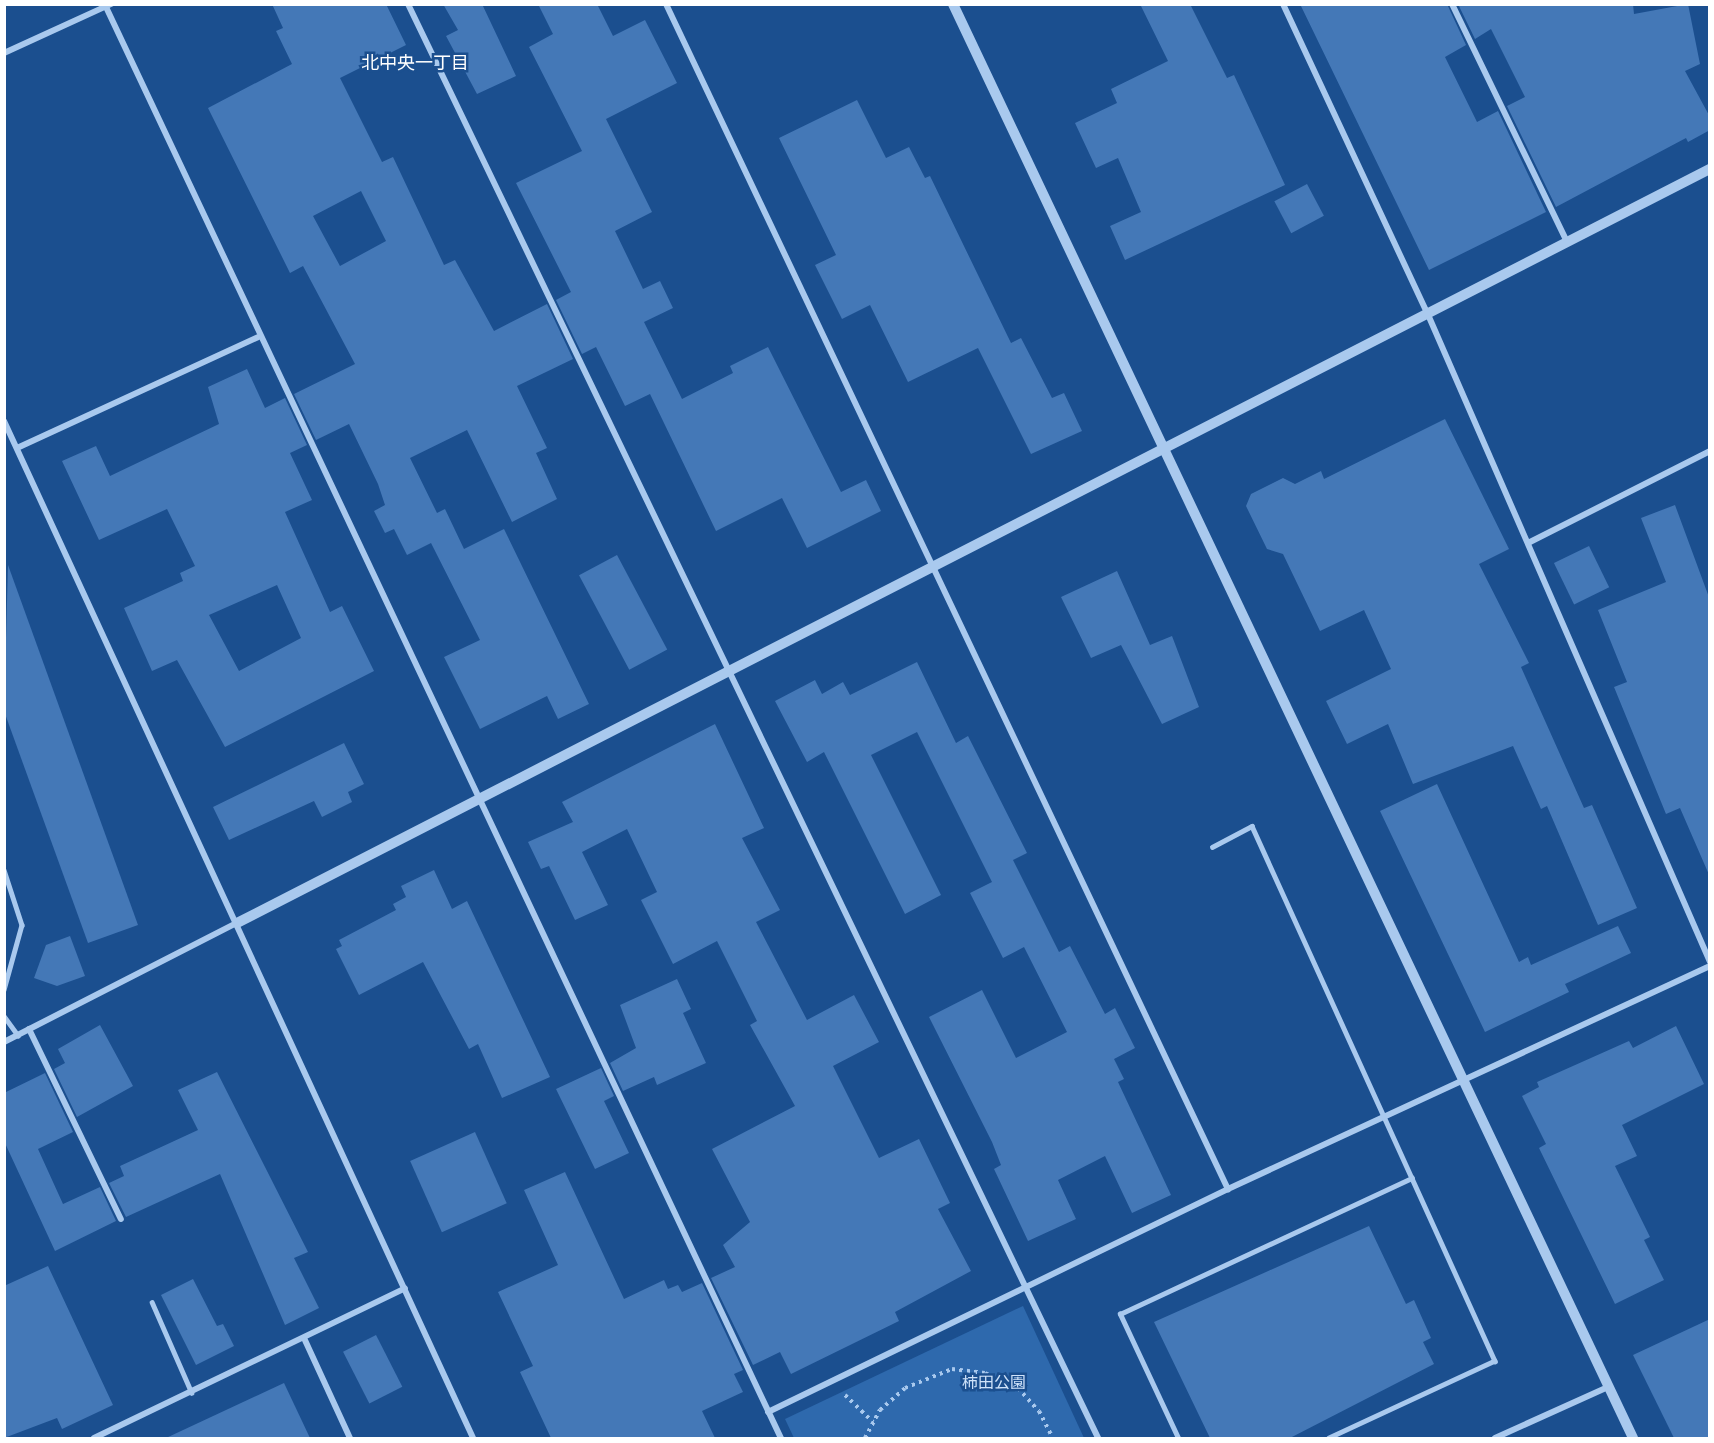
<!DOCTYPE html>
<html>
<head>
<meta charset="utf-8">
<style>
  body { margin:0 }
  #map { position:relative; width:1714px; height:1443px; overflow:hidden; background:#1b4f8f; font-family:Barlow,"Noto Sans JP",sans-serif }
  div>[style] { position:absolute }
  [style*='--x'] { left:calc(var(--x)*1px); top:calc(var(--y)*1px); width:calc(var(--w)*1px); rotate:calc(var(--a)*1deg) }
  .green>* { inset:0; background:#2e69ad }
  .building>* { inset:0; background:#4478b7; transform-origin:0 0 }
  .path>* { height:4px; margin-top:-2px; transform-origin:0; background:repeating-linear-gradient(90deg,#a9c9ee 0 3px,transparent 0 7.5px) }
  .service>* { height:4.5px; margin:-2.25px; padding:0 2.25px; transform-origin:2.25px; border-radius:2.25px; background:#a9c9ee }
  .minor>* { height:6px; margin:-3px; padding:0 3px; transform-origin:3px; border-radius:3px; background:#a9c9ee }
  .tertiary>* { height:10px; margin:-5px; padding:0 5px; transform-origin:5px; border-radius:5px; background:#a9c9ee }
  span { translate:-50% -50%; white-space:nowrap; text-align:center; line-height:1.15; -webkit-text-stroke:5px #1b4f8f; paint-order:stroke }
  .park-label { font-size:16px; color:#cfe3fa }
  .neighbourhood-label { font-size:18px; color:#fff }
  .frame { position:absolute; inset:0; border:6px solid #fff; pointer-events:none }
</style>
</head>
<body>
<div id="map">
  <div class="green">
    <div style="clip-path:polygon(1023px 1306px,1084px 1438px,794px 1438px,785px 1419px)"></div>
  </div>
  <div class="building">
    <div style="clip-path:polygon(evenodd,272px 4px,386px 4px,406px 45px,340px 78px,382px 162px,393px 157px,444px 265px,455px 260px,494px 331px,547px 304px,573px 359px,517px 386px,547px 448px,536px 453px,557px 499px,512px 522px,467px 430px,410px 458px,437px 513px,445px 509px,464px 549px,504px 529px,589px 704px,558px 719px,547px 696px,480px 729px,444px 657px,480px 640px,431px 543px,407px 555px,394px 529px,385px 533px,374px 511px,385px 505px,378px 484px,349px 424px,316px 440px,294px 394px,355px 364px,303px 266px,290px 273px,208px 108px,292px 64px,276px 31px,283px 28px,272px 4px,361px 191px,386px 241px,340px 266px,313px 216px,361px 191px)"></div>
    <div style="clip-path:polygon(443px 4px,482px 4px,516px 76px,477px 94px,446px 36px,458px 30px)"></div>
    <div style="clip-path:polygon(538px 4px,597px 4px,613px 36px,645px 20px,677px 83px,606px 119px,652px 212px,615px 231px,643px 289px,660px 281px,673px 308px,644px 322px,682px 399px,733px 373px,730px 366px,768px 347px,841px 492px,866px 480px,881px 511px,807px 548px,782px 498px,716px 531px,650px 394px,625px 406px,596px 347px,582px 354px,556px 300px,571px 292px,516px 183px,582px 151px,529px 47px,553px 34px)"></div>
    <div style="clip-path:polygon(1140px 4px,1190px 4px,1227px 78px,1234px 75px,1285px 185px,1125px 260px,1110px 226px,1141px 212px,1118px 158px,1096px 168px,1075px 123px,1117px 103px,1111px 89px,1168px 61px)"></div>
    <div style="clip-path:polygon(1300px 4px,1447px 4px,1466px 45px,1445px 57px,1477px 122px,1498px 111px,1546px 212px,1429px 270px)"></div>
    <div style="clip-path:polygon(1458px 4px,1633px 4px,1634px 14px,1688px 4px,1700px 64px,1685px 71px,1710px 117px,1710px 130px,1688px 142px,1686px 138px,1556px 207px,1507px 106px,1525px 97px,1491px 29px,1475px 39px)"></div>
    <div style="clip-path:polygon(857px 100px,886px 158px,909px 147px,925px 178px,930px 176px,1011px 343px,1021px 338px,1052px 398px,1064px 393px,1082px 431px,1031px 454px,978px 348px,908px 382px,870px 305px,842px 319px,815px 265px,836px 255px,779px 138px)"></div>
    <div style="left:1307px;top:184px;width:36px;height:37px;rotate:62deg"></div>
    <div style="clip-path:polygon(evenodd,247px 369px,265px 408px,285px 398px,307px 445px,290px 453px,312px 500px,285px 512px,330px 612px,342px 606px,374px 671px,225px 747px,177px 660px,152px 671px,124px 608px,183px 581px,180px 573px,195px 566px,167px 509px,99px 540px,62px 461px,96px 446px,110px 476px,219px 424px,208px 387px,247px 369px,277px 585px,301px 638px,239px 671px,209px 615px,277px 585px)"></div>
    <div style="clip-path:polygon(1445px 419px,1509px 549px,1479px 564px,1529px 663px,1521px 667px,1584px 808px,1592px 805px,1637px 908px,1598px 925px,1547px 806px,1541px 809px,1513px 746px,1413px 784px,1388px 724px,1347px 744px,1326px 701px,1391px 669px,1364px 610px,1320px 631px,1283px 554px,1267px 549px,1246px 506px,1251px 494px,1283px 478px,1295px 484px,1321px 471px,1324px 479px)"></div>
    <div style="clip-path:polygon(1675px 505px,1710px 600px,1710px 877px,1680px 808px,1666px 814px,1614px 687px,1627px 682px,1598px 610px,1666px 582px,1641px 518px)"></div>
    <div style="left:1589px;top:546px;width:46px;height:39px;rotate:64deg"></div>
    <div style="left:617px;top:555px;width:107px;height:43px;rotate:62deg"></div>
    <div style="clip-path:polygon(8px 565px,138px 925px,88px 943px,4px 711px)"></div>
    <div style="clip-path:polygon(1117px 571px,1150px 645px,1172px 636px,1199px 707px,1162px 724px,1121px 645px,1091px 658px,1061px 597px)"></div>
    <div style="clip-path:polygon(917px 662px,956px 743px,968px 736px,1027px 853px,1013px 860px,1059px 952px,1070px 946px,1105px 1014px,1115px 1008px,1135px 1048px,1114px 1059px,1124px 1079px,1118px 1082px,1171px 1195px,1132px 1213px,1105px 1156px,1058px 1180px,1076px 1219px,1028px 1241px,994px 1169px,1001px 1165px,992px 1142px,929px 1017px,982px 990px,1016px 1058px,1067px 1032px,1024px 947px,1003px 958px,970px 893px,992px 882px,917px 732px,871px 755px,941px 895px,905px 914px,824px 752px,807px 762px,775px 701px,815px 680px,822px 694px,843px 682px,850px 695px)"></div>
    <div style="clip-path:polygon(715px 724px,764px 828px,742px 838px,780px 910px,756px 922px,807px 1020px,854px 995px,879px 1042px,833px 1066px,879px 1158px,919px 1139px,950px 1203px,938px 1209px,971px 1271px,895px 1312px,899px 1321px,791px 1374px,780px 1352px,753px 1365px,711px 1278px,735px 1267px,723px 1245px,750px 1222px,712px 1149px,795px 1106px,750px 1025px,757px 1021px,717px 941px,673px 964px,641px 900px,657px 892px,627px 829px,582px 852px,608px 905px,575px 920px,549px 866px,541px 869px,528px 842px,573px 822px,562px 802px)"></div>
    <div style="clip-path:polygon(344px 743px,364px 784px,348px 792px,352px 802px,322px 817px,314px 801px,229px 840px,213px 807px)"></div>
    <div style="clip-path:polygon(1437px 784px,1519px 962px,1528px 957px,1531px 965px,1618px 926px,1631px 953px,1565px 984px,1569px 992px,1485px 1032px,1380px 811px)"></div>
    <div style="clip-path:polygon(434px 870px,452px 909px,467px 901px,550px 1077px,502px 1098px,478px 1044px,469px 1049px,423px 962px,359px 995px,336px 949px,342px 946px,339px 940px,396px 910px,393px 904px,406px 897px,401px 886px)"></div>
    <div style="clip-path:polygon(70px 936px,85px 976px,57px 986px,34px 978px,46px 945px)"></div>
    <div style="clip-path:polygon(677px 979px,691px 1009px,683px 1013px,706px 1063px,657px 1085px,654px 1077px,623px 1091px,610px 1063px,636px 1048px,620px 1005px)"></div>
    <div style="clip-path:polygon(100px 1025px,133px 1086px,77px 1117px,54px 1069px,65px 1063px,58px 1049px)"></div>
    <div style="clip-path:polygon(1676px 1026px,1704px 1084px,1622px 1125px,1637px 1156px,1615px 1166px,1650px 1237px,1644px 1240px,1664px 1280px,1615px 1304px,1539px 1148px,1546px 1144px,1522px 1096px,1539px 1087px,1537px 1082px,1629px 1041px,1633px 1048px)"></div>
    <div style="clip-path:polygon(601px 1068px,614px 1096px,604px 1101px,629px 1153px,595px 1169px,556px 1089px)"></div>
    <div style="clip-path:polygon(217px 1072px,308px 1252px,294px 1258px,319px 1308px,285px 1325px,220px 1174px,126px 1217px,109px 1183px,124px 1176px,120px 1166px,198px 1130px,178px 1090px)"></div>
    <div style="clip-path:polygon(45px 1073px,73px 1132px,38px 1149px,63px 1204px,100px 1187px,116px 1221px,55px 1251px,4px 1141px,4px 1093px)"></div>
    <div style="left:475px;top:1132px;width:78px;height:71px;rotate:66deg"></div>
    <div style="clip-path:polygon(565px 1172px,624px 1299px,664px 1280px,668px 1289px,678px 1285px,682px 1292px,702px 1283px,743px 1370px,734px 1374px,743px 1392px,702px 1411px,715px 1438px,551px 1438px,520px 1372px,533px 1366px,498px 1292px,558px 1265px,524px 1190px)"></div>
    <div style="clip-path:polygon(1369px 1226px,1406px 1304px,1414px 1300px,1431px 1338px,1423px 1342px,1434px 1364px,1290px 1438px,1210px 1438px,1154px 1322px)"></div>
    <div style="clip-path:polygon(48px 1266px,113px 1405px,62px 1429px,57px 1418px,4px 1438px,4px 1286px)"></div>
    <div style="clip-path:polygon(193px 1279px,217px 1326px,223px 1324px,234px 1346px,196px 1365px,161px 1295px)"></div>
    <div style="clip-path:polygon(1710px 1319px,1710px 1438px,1674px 1438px,1633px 1355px)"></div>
    <div style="left:376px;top:1335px;width:58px;height:37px;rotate:63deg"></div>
    <div style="clip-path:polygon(284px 1383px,310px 1438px,166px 1438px)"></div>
  </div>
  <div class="path">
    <div style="--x:845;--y:1395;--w:39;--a:44"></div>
    <div style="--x:865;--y:1438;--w:32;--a:-62"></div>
    <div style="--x:880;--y:1410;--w:33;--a:-41"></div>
    <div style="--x:905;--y:1388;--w:51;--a:-22"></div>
    <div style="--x:952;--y:1369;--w:33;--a:7"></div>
    <div style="--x:985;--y:1373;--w:36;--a:24"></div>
    <div style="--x:1018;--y:1388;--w:31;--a:48"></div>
    <div style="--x:1039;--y:1411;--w:30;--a:63"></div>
  </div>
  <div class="service">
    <div style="--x:1212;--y:847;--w:45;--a:-27.7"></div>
    <div style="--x:1252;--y:826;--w:588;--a:65.57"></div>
    <div style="--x:1495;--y:1361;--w:183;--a:155.1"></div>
    <div style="--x:4;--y:870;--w:58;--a:71.9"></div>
    <div style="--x:22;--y:925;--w:67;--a:105.5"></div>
    <div style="--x:4;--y:1016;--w:24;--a:54"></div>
    <div style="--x:152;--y:1302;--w:99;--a:66.3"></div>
    <div style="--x:1178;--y:1438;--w:137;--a:-115.1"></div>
    <div style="--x:1120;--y:1314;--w:322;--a:-25"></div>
  </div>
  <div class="minor">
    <div style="--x:408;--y:4;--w:1591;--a:64.3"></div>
    <div style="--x:666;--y:4;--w:1312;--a:64.63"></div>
    <div style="--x:1283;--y:4;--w:338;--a:65"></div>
    <div style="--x:1426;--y:310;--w:711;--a:66.46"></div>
    <div style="--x:1452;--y:4;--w:262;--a:64.2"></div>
    <div style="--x:106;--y:7;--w:1582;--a:64.75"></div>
    <div style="--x:4;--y:53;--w:118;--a:-24.6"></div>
    <div style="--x:4;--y:421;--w:1120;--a:65.24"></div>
    <div style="--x:17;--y:448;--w:265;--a:-24.7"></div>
    <div style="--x:1528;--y:543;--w:204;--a:-26.8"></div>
    <div style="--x:29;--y:1029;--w:211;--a:64.2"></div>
    <div style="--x:4;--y:1042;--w:262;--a:-27.1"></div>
    <div style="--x:304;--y:1338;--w:110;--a:65.3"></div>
    <div style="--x:768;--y:1412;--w:511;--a:-25.86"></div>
    <div style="--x:1228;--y:1189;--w:531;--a:-24.83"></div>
    <div style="--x:94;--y:1438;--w:345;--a:-25.7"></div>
    <div style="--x:1495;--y:1438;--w:124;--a:-24.3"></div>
  </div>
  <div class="tertiary">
    <div style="--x:953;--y:4;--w:1587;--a:64.63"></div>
    <div style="--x:237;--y:923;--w:1655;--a:-27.11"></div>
  </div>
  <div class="park-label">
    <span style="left:994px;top:1382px">柿田公園</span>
  </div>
  <div class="neighbourhood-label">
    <span style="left:415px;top:62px">北中央一丁目</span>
  </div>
  <div class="frame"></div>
</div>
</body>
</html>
